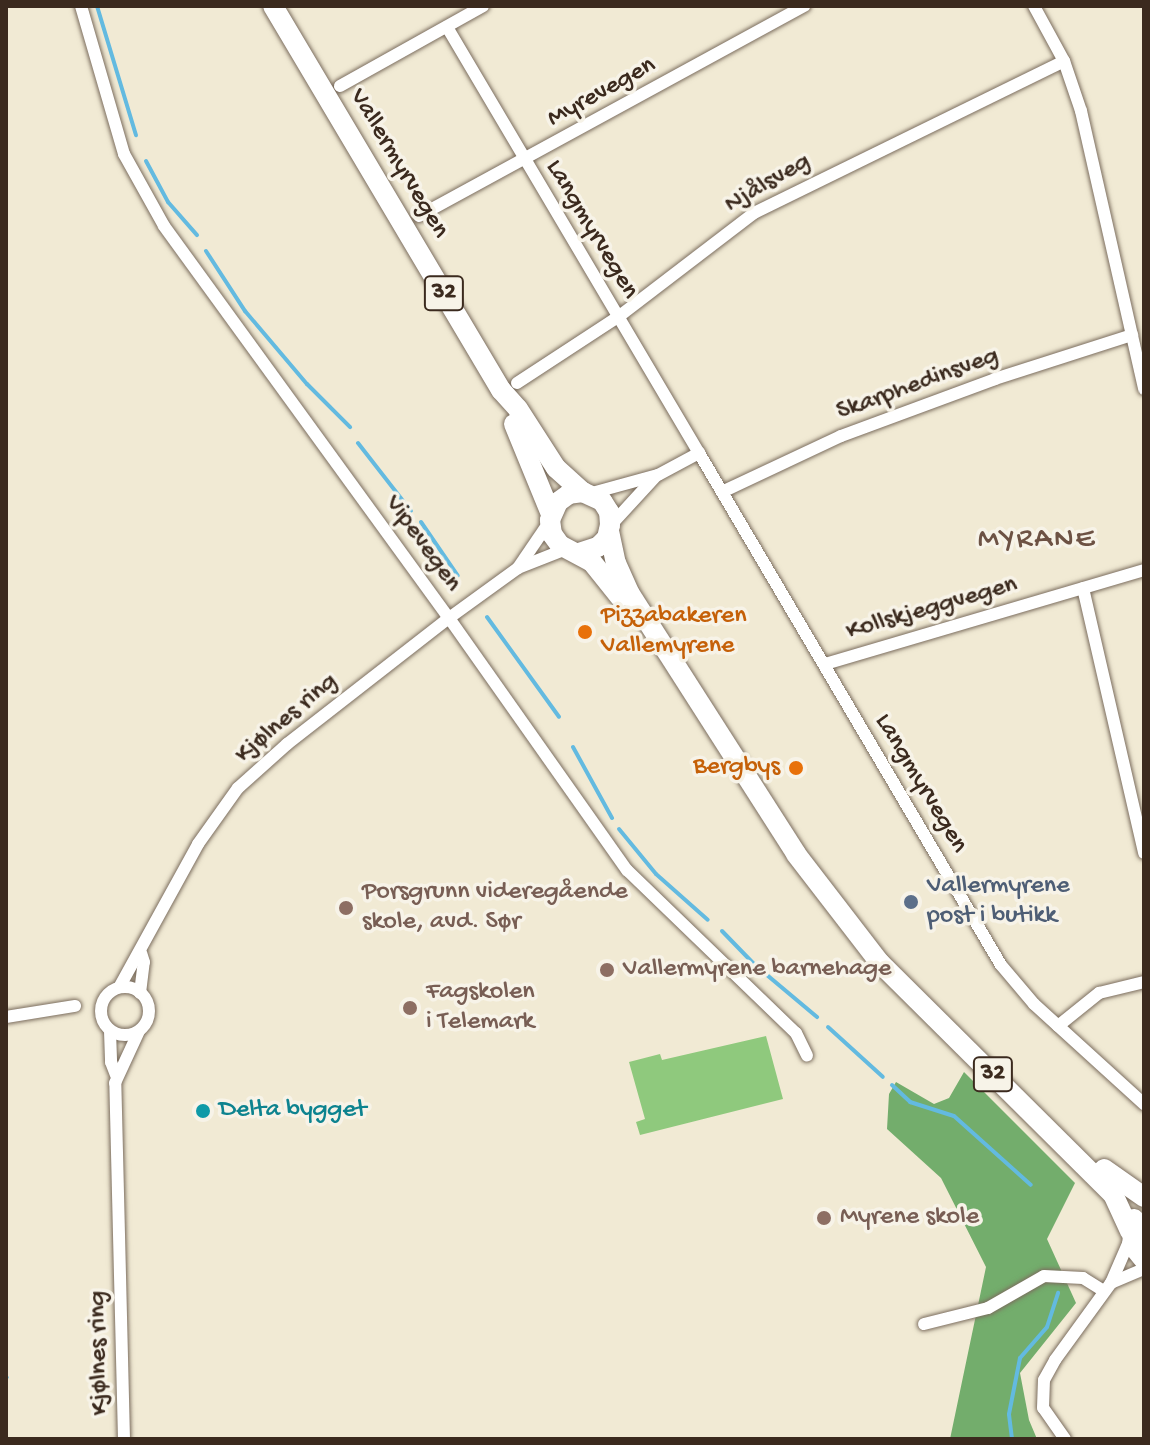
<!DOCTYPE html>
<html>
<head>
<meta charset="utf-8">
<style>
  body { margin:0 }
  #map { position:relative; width:1150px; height:1445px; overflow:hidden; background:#f1ead4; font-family:"Gochi Hand",sans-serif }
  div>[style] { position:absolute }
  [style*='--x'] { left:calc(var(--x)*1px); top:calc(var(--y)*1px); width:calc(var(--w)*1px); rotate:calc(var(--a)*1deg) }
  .green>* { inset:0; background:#8fc97d }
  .forest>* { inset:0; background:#73ad6c }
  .stream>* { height:4px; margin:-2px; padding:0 2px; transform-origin:2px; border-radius:2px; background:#63bae0 }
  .roads { filter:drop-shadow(0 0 2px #7b6d5e) drop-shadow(0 0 2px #7b6d5e) }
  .street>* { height:12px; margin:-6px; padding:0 6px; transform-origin:6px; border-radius:6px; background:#fff }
  .street>.ring { margin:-6px; padding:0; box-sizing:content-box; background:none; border:12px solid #fff; border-radius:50% }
  .primary>* { height:20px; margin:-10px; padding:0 10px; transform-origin:10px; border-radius:10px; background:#fff }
  .dots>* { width:22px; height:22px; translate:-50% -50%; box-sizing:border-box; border:4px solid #f7f3e8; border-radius:50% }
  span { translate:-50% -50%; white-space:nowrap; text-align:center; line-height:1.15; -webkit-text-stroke:7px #f7f3e8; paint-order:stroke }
  .shield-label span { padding:2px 6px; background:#f7f3e8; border:2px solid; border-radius:6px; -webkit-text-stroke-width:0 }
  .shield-label { font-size:24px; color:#3b2a1e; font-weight:700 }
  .street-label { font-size:26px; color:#3b2a1e }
  .food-label { font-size:26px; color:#c56008 }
  .left { translate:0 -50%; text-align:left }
  .right { translate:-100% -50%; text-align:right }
  .service-label { font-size:26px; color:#4e5e75 }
  .education-label { font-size:26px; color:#785e54 }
  .culture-label { font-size:26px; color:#0d838f }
  .quarter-label { font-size:30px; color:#6d5244; letter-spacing:2px }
  .frame { position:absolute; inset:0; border:8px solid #3b2a1e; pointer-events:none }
</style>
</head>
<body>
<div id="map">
  <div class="green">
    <div style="clip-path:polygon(766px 1036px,783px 1099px,640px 1135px,636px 1122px,645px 1119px,629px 1062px,660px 1054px,662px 1060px)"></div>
  </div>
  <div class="forest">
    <div style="clip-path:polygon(964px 1072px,1075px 1183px,1047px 1239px,1076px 1303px,1020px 1373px,1029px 1420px,1037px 1439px,950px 1439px,986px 1267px,941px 1178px,887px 1129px,889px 1094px,896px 1082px,934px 1104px,949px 1098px)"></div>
  </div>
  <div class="stream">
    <div style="--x:97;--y:6;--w:135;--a:73.2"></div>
    <div style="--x:146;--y:161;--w:47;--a:61.8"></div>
    <div style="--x:168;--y:202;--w:44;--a:48.7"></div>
    <div style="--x:206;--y:251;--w:72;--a:57"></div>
    <div style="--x:245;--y:311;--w:96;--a:49.7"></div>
    <div style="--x:307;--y:384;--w:61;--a:45"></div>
    <div style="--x:358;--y:443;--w:86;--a:52.1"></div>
    <div style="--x:421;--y:522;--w:65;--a:55.6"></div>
    <div style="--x:487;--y:617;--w:123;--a:54.2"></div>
    <div style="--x:573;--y:747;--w:81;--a:61.2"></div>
    <div style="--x:619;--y:829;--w:58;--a:50.6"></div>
    <div style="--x:656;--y:874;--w:69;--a:41.5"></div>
    <div style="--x:722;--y:931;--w:47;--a:45.9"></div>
    <div style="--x:755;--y:965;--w:81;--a:40"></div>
    <div style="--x:828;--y:1027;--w:74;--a:42.3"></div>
    <div style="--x:892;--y:1085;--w:25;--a:43"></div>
    <div style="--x:910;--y:1102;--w:46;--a:17.7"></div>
    <div style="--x:954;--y:1116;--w:103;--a:41.9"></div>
    <div style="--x:6;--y:1378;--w:1;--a:-45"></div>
    <div style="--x:1012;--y:1439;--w:25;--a:-97"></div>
    <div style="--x:1009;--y:1414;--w:57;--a:-78.9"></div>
    <div style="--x:1020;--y:1358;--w:41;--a:-48.9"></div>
    <div style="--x:1047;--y:1327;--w:36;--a:-72"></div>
  </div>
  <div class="roads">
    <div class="street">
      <div style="--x:81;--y:6;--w:154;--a:73.8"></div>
      <div style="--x:124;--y:154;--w:82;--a:60.9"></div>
      <div style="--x:164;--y:226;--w:485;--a:54"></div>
      <div style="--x:449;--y:618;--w:309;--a:54.8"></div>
      <div style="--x:627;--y:870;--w:235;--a:44"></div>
      <div style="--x:796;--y:1033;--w:25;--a:64"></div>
      <div style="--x:1034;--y:6;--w:63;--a:61.4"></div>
      <div style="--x:1064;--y:61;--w:53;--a:71.2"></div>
      <div style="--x:1081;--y:111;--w:285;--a:77.2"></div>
      <div style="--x:447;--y:27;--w:495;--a:59.4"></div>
      <div style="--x:340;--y:86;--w:164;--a:-29.2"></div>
      <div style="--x:419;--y:216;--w:439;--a:-28.6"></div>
      <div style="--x:517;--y:383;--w:121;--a:-33.2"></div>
      <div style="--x:618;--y:317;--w:171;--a:-37.4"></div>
      <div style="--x:754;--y:213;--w:345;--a:-26.1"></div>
      <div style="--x:724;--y:491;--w:129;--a:-25.2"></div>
      <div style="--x:841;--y:436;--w:164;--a:-20.3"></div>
      <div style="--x:995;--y:379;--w:144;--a:-17.8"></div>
      <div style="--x:592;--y:493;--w:68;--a:-15.3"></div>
      <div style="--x:658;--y:475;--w:47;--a:-28.2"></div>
      <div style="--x:699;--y:453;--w:594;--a:59.47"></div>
      <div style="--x:1001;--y:965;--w:51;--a:49.8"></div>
      <div style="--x:1034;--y:1004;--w:149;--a:42.3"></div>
      <div style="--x:611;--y:525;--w:65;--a:-47.5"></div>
      <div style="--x:518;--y:568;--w:57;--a:-55.8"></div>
      <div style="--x:1083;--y:588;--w:272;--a:77"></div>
      <div style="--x:825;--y:664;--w:333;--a:-16.4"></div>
      <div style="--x:120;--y:986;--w:162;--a:-61.2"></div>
      <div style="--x:198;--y:844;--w:69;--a:-54.5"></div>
      <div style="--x:238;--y:788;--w:66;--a:-41.9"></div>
      <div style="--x:287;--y:744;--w:205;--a:-37.9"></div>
      <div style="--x:449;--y:618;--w:85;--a:-35.9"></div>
      <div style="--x:518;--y:568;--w:52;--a:-21.6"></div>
      <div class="ring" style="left:101px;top:987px;width:36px;height:36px"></div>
      <div style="--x:140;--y:993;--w:31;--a:-83"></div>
      <div style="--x:144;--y:962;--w:9;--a:-108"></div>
      <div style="--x:6;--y:1017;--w:70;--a:-9.1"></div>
      <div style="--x:1058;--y:1026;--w:53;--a:-38.8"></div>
      <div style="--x:1099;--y:993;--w:46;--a:-13.7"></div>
      <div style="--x:110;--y:1031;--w:31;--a:88"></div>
      <div style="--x:111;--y:1062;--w:14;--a:69"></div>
      <div style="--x:1111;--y:1283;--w:36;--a:-23"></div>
      <div style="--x:924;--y:1324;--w:66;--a:-14"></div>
      <div style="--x:988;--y:1308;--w:64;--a:-29.7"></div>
      <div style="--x:1044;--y:1276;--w:39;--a:3"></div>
      <div style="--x:1083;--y:1278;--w:25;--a:32"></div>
      <div style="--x:124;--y:1439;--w:356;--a:-91.4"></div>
      <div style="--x:115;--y:1083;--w:57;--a:-65.2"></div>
      <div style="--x:1065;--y:1439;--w:38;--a:-125"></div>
      <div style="--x:1043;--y:1408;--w:28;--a:-88"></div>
      <div style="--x:1044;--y:1380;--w:23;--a:-61"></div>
      <div style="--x:1055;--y:1360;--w:95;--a:-54"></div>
      <div style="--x:1111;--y:1283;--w:48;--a:-66.6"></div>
    </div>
    <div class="primary">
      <div style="--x:273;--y:6;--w:447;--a:59.3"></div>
      <div style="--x:501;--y:390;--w:25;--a:48"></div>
      <div style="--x:518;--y:409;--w:70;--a:57.2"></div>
      <div style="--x:556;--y:468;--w:36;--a:42"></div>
      <div style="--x:514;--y:424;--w:97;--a:67.7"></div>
      <div style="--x:609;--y:531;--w:33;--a:78"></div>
      <div style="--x:616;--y:563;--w:34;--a:66"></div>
      <div style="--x:630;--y:594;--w:308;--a:57.4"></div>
      <div style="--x:796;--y:854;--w:138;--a:52.4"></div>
      <div style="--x:880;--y:963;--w:328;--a:44.8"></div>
      <div style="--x:1113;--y:1194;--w:41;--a:65.3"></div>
      <div style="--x:579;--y:553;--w:20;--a:-18"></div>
      <div style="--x:598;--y:547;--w:13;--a:-45"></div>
      <div style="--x:607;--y:538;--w:13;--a:-77"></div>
      <div style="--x:610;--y:525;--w:13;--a:-94"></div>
      <div style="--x:609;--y:512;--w:13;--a:-122"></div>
      <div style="--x:602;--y:501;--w:21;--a:-155"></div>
      <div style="--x:583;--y:492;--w:14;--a:172"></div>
      <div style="--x:569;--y:494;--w:14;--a:144"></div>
      <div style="--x:558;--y:502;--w:20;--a:114"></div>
      <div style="--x:550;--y:520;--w:14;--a:82"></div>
      <div style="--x:552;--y:534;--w:14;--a:54"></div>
      <div style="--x:560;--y:545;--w:36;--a:28"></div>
      <div style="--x:592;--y:562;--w:45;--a:51.3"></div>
      <div style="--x:1104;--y:1169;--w:49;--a:35"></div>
      <div style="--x:1134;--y:1219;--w:26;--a:94"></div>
      <div style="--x:1132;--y:1245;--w:19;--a:51"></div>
    </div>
  </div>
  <div class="dots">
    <div style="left:585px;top:632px;background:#e8710a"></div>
    <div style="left:796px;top:768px;background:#e8710a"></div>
    <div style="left:911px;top:902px;background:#5c6f8a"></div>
    <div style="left:346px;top:908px;background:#8d6e63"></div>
    <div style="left:607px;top:970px;background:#8d6e63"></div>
    <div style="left:410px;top:1008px;background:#8d6e63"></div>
    <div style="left:203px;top:1111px;background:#0f9aa8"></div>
    <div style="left:824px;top:1218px;background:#8d6e63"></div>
  </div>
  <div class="shield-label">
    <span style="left:444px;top:293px">32</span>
    <span style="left:993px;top:1074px">32</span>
  </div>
  <div class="street-label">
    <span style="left:602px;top:93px;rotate:-29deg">Myrevegen</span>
    <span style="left:398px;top:164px;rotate:59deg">Vallermyrvegen</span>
    <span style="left:768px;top:184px;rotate:-30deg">Njålsveg</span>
    <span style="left:591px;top:230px;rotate:59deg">Langmyrvegen</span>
    <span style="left:918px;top:385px;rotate:-20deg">Skarphedinsveg</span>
    <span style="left:422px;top:544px;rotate:54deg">Vipevegen</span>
    <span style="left:932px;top:609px;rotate:-16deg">Kollskjeggvegen</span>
    <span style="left:287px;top:719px;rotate:-40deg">Kjølnes ring</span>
    <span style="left:920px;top:784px;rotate:59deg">Langmyrvegen</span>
    <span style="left:100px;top:1353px;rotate:-91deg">Kjølnes ring</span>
  </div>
  <div class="food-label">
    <span class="left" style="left:601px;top:632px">Pizzabakeren<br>Vallemyrene</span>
    <span class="right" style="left:780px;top:768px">Bergbys</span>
  </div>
  <div class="service-label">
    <span class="left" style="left:927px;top:902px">Vallermyrene<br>post i butikk</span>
  </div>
  <div class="education-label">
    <span class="left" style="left:362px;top:908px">Porsgrunn videregående<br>skole, avd. Sør</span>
    <span class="left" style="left:623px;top:970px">Vallermyrene barnehage</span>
    <span class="left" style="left:426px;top:1008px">Fagskolen<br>i Telemark</span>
    <span class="left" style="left:840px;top:1218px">Myrene skole</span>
  </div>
  <div class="culture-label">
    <span class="left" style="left:219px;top:1111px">Delta bygget</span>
  </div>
  <div class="quarter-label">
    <span style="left:1037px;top:541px">MYRANE</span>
  </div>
  <div class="frame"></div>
</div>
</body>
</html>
